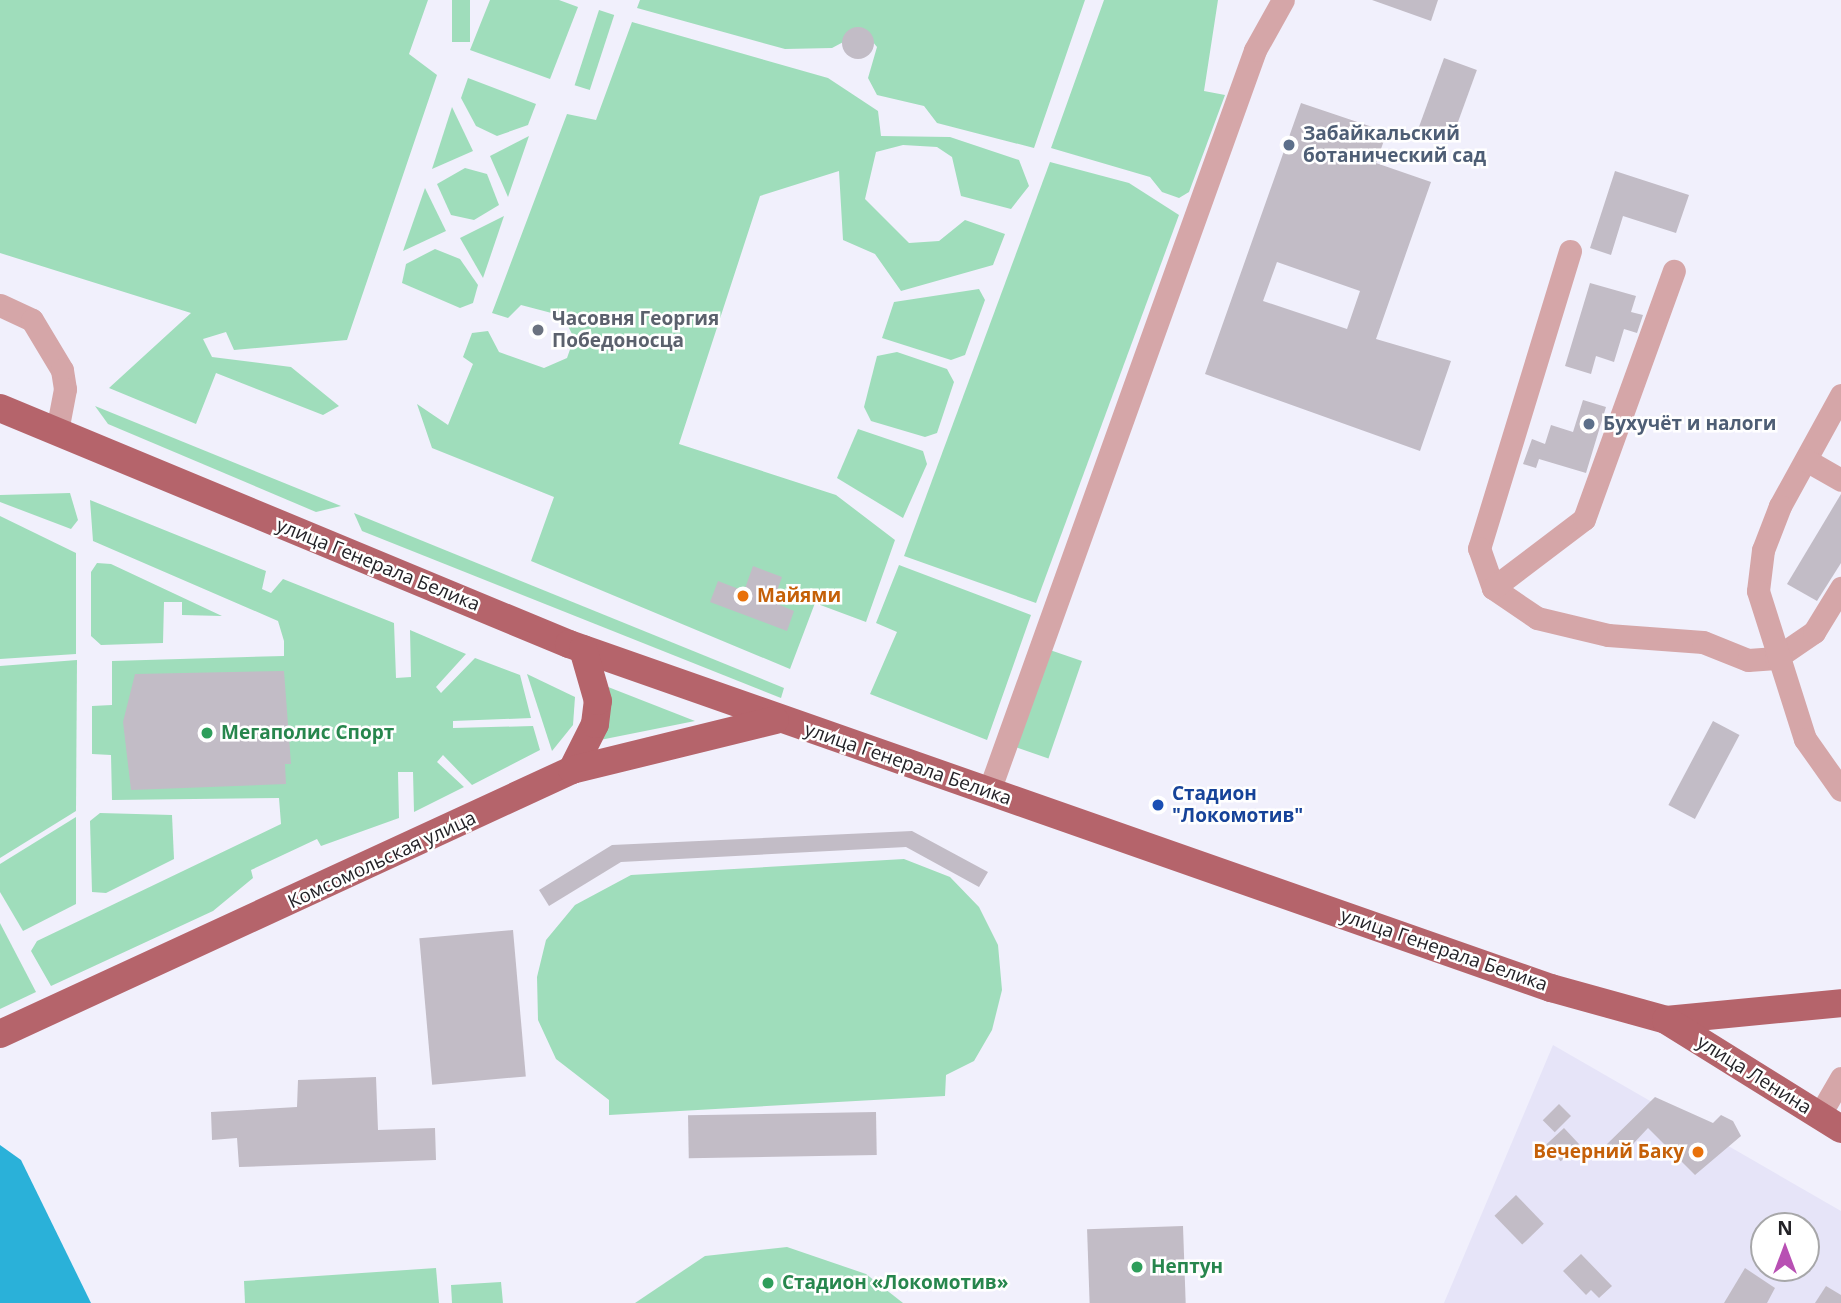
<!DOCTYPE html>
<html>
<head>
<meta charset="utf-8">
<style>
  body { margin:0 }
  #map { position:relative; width:1841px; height:1303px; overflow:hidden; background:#f1f0fc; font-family:"Open Sans",sans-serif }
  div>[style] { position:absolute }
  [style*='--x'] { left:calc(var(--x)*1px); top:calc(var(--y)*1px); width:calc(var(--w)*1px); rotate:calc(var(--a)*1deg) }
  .built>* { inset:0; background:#e6e4f8 }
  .green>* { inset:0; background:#9fddbb; transform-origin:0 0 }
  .water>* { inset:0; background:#2ab1d9 }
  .building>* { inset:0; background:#c2bcc6; transform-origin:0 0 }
  .round { border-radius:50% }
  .minor>* { height:23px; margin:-11.5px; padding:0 11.5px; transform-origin:11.5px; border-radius:11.5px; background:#d5a6a8 }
  .major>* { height:28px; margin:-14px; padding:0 14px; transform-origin:14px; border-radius:14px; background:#b5646b }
  .dots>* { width:19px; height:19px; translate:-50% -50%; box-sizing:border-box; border:4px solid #fff; border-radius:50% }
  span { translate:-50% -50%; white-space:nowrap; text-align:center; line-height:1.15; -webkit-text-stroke:5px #fff; paint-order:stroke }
  .service-label { font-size:19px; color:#4e5e75; font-weight:700 }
  .left { translate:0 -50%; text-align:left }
  .worship-label { font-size:19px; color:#5b616d; font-weight:700 }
  .street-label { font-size:19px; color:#232227 }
  .food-label { font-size:19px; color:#c56008; font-weight:700 }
  .right { translate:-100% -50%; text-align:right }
  .leisure-label { font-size:19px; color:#27864d; font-weight:700 }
  .transit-label { font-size:19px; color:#164399; font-weight:700 }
  .north { position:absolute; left:1750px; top:1212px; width:70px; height:70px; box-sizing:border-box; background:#fff; border:2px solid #a7a7a9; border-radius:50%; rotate:0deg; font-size:19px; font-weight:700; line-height:28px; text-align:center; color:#232227 }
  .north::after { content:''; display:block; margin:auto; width:24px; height:32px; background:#b850b3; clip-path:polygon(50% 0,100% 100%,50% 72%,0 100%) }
</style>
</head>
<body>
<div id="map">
  <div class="built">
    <div style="clip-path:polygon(evenodd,1553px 1045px,1841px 1211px,1841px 1303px,1444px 1303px,1553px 1045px,1764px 1226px,1806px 1226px,1806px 1268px,1764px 1268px,1764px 1226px)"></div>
  </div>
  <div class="green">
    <div style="clip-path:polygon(0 0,428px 0,409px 54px,437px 75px,347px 340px,234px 350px,226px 332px,203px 339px,212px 357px,291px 367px,339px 406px,323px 415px,216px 373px,196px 424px,109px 388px,191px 313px,0 253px)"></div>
    <div style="left:452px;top:0;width:18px;height:42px"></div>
    <div style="clip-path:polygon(490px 0,559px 0,578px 7px,550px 79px,470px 50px)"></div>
    <div style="clip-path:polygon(640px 0,1085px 0,1034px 148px,937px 123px,924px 106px,877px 95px,868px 78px,877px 47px,864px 31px,832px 48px,785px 49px,637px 8px)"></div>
    <div style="clip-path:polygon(1104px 0,1218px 0,1204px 91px,1225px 95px,1189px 192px,1179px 198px,1162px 192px,1150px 177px,1051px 148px)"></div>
    <div style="left:599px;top:10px;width:16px;height:79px;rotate:18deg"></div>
    <div style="clip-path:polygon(632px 22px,828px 78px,878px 111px,881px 136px,950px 137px,1019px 160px,1029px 186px,1011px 209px,961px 196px,952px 157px,937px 147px,903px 145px,876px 152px,865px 199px,909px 243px,939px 241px,965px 220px,1005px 234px,993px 265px,901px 291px,875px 254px,843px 240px,839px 171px,760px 196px,679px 444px,836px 495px,895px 540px,866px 622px,815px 603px,790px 669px,531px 561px,554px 497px,432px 448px,417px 404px,448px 425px,473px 364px,463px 357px,472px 333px,488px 331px,499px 352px,544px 368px,567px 358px,574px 338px,563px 316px,521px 305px,508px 318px,492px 313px,567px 114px,596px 120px)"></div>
    <div style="clip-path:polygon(468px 78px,536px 104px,528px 125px,497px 136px,476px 126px,461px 98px)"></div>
    <div style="clip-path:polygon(452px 107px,473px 151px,432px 169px)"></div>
    <div style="clip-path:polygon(529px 136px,508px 197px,490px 156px)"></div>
    <div style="clip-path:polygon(1050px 162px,1129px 183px,1179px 215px,1036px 603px,904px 556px)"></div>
    <div style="clip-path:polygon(465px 168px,487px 174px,499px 205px,474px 220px,451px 215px,437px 184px)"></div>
    <div style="clip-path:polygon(425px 188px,446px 231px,403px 251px)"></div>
    <div style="clip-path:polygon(504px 216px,483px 278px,460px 238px)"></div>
    <div style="clip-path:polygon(435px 249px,460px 259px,478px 285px,473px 303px,460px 308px,402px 283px,406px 264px)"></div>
    <div style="clip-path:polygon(979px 289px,985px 300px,965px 355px,951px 360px,882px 338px,894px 302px)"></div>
    <div style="clip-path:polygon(897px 352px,947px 369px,954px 382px,937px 433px,925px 437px,871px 421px,864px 407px,877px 356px)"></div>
    <div style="clip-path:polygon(95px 406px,341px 506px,316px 512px,108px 424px)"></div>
    <div style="clip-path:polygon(858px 429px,923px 451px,927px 464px,903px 518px,837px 478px)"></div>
    <div style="clip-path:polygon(70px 493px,78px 520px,71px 529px,0 502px,0 495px)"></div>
    <div style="clip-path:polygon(90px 500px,266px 571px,262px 589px,271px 593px,283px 579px,394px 623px,396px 678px,411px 677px,410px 630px,466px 654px,436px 687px,441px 693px,475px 658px,520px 675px,531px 718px,453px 721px,453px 728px,533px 726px,540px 750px,472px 785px,443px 755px,437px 762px,464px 787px,414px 812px,413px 772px,398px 772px,399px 818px,321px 846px,317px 839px,251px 870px,253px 878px,213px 911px,51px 986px,31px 951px,37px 941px,281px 824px,279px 798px,112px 800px,111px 755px,92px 754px,92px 706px,112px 705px,112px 661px,284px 656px,284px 641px,278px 621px,93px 541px)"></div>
    <div style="clip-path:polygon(354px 513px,784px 688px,781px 698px,362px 531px)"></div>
    <div style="clip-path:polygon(0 516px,76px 553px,76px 654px,0 659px)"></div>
    <div style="clip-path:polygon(97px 563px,111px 564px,222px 616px,182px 615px,182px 602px,164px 602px,163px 643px,101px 645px,91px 636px,91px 572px)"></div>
    <div style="clip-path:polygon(899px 565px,1031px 615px,987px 740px,870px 694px,897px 632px,876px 623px)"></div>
    <div style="left:1047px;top:649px;width:37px;height:103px;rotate:19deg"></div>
    <div style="clip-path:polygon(77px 660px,76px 811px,0 858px,0 666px)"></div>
    <div style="clip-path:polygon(527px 674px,575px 697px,573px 725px,552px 751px)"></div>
    <div style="clip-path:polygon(603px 685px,695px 721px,590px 742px)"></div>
    <div style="clip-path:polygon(100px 813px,172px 815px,174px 859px,106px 893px,92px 892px,90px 821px)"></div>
    <div style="clip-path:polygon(76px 817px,76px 904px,23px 931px,0 892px,0 864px)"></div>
    <div style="clip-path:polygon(904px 859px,950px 877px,979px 907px,998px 945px,1002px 990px,992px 1030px,974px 1061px,946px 1075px,945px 1096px,609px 1115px,609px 1100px,556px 1059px,538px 1020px,537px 977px,546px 940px,575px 905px,631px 875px)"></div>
    <div style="clip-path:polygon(0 923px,36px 992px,0 1009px)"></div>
    <div style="clip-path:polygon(787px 1247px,866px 1274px,903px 1303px,635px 1303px,705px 1256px)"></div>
    <div style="clip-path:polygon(436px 1268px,439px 1303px,245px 1303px,244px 1281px)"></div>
    <div style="clip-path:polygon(501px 1282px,503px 1303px,452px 1303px,451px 1285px)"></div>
  </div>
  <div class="water">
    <div style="clip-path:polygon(0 1145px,21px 1160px,91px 1303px,0 1303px)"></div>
  </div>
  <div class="building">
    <div style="clip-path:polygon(1372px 0,1438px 0,1431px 21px)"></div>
    <div class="round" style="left:842px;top:27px;width:32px;height:32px"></div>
    <div style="left:1444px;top:58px;width:35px;height:76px;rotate:20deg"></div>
    <div style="clip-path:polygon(evenodd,1301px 103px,1387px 132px,1376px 163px,1431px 182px,1376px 339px,1451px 361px,1420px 451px,1205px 374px,1301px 103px,1277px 262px,1360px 291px,1347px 329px,1263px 301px,1277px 262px)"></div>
    <div style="clip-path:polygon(1615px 171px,1689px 195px,1676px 233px,1623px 216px,1611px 255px,1590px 248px)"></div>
    <div style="clip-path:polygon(1590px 283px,1636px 296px,1631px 312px,1643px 315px,1637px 333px,1624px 329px,1614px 362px,1596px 356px,1591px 374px,1565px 366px)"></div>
    <div style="clip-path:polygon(1583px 400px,1606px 407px,1586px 473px,1539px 459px,1536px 468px,1523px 464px,1532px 439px,1545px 444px,1551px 425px,1573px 432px)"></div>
    <div style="clip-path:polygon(1841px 494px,1841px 563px,1817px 601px,1787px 584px)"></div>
    <div style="clip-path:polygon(753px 566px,782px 577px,773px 602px,794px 611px,787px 631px,710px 602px,718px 581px,744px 591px)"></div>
    <div style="clip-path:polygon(284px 671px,291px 764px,285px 764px,286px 784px,131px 790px,123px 722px,135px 674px)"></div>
    <div style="left:1713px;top:721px;width:30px;height:95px;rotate:28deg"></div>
    <div style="clip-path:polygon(912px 831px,988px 872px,979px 887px,906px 847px,621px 862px,549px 906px,539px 890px,612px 845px)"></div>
    <div style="left:513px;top:930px;width:147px;height:94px;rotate:85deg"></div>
    <div style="clip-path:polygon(376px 1077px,378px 1130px,435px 1128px,436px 1160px,239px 1167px,237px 1138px,212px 1140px,211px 1112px,297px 1107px,298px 1080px)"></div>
    <div style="clip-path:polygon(1655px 1097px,1713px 1123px,1721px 1115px,1733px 1121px,1741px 1136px,1695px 1175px,1648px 1128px,1618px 1160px,1604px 1147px)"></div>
    <div style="left:1559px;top:1104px;width:17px;height:23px;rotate:45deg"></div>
    <div style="left:876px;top:1112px;width:43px;height:188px;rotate:89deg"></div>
    <div style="left:1564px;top:1128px;width:22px;height:25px;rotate:47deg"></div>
    <div style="left:1516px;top:1195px;width:40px;height:30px;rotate:46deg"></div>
    <div style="left:1183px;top:1226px;width:77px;height:96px;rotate:88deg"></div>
    <div style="clip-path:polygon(1581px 1254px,1612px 1286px,1599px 1298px,1591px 1290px,1586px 1295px,1563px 1271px)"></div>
    <div style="clip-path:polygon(1745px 1268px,1775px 1288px,1767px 1303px,1724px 1303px)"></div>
    <div style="clip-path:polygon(1826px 1286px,1841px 1295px,1841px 1303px,1815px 1303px)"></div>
  </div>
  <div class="minor">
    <div style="--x:1570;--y:251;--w:311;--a:107"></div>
    <div style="--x:1479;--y:548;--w:42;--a:70.7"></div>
    <div style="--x:1493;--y:588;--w:53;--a:34.3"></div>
    <div style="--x:1537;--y:618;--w:73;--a:13.5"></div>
    <div style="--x:1608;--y:635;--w:95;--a:4.2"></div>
    <div style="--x:1703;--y:642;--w:48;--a:21.8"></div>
    <div style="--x:1748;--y:660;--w:28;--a:-4"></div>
    <div style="--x:1776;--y:658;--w:46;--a:-34.4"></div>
    <div style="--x:1814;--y:632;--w:52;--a:-58.5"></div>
    <div style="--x:0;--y:305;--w:35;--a:25"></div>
    <div style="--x:32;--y:320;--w:58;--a:59"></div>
    <div style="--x:62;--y:370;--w:19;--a:81"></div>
    <div style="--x:65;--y:389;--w:43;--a:100.8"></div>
    <div style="--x:1841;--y:395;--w:127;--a:118.8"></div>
    <div style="--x:1780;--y:506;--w:47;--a:111.1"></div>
    <div style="--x:1763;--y:550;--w:41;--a:97"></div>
    <div style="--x:1758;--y:591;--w:155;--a:72.4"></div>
    <div style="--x:1805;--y:739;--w:62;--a:54.8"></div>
    <div style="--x:1806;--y:460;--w:40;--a:29.7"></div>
    <div style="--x:1493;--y:588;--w:114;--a:-37.2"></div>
    <div style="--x:1584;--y:519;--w:264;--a:-70.1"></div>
    <div style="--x:989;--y:791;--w:787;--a:-70.25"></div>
    <div style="--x:1255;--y:50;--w:57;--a:-60.8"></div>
    <div style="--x:1819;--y:1116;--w:44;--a:-59.9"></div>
  </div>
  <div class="major">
    <div style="--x:0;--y:408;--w:616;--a:22.53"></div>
    <div style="--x:569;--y:644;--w:1041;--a:19.31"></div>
    <div style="--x:1551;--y:988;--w:119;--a:15.5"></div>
    <div style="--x:1666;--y:1020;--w:176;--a:-5.5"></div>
    <div style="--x:572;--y:770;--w:51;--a:-63.4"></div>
    <div style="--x:595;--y:724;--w:23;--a:-83"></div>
    <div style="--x:598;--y:701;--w:54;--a:-106.1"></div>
    <div style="--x:1666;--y:1020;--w:206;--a:31.9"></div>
    <div style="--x:0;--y:1034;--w:630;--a:-24.78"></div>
    <div style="--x:572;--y:770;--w:209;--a:-13.8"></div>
  </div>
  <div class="dots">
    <div style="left:1289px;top:145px;background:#5c6f8a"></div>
    <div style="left:538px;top:330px;background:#6b7280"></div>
    <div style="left:1589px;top:424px;background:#5c6f8a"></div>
    <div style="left:743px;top:596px;background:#e8710a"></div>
    <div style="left:207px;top:733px;background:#2e9e5b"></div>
    <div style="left:1158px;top:805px;background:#1a4fb4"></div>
    <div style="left:1698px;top:1152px;background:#e8710a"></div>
    <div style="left:1137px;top:1267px;background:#2e9e5b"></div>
    <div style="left:768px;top:1283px;background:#2e9e5b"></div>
  </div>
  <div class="service-label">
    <span class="left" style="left:1303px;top:145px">Забайкальский<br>ботанический сад</span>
    <span class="left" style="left:1603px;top:424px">Бухучёт и налоги</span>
  </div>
  <div class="worship-label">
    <span class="left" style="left:552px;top:330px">Часовня Георгия<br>Победоносца</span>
  </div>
  <div class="street-label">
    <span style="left:378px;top:565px;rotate:22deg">улица Генерала Белика</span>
    <span style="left:908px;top:764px;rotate:19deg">улица Генерала Белика</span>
    <span style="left:382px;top:860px;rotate:-25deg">Комсомольская улица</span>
    <span style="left:1444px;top:950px;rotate:19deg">улица Генерала Белика</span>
    <span style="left:1754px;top:1075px;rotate:32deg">улица Ленина</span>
  </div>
  <div class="food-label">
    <span class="left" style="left:757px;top:596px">Майями</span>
    <span class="right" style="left:1684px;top:1152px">Вечерний Баку</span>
  </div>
  <div class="leisure-label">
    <span class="left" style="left:221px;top:733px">Мегаполис Спорт</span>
    <span class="left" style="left:1151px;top:1267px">Нептун</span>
    <span class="left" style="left:782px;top:1283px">Стадион «Локомотив»</span>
  </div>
  <div class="transit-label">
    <span class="left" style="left:1172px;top:805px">Стадион<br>"Локомотив"</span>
  </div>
  <div class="north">N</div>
</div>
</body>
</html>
